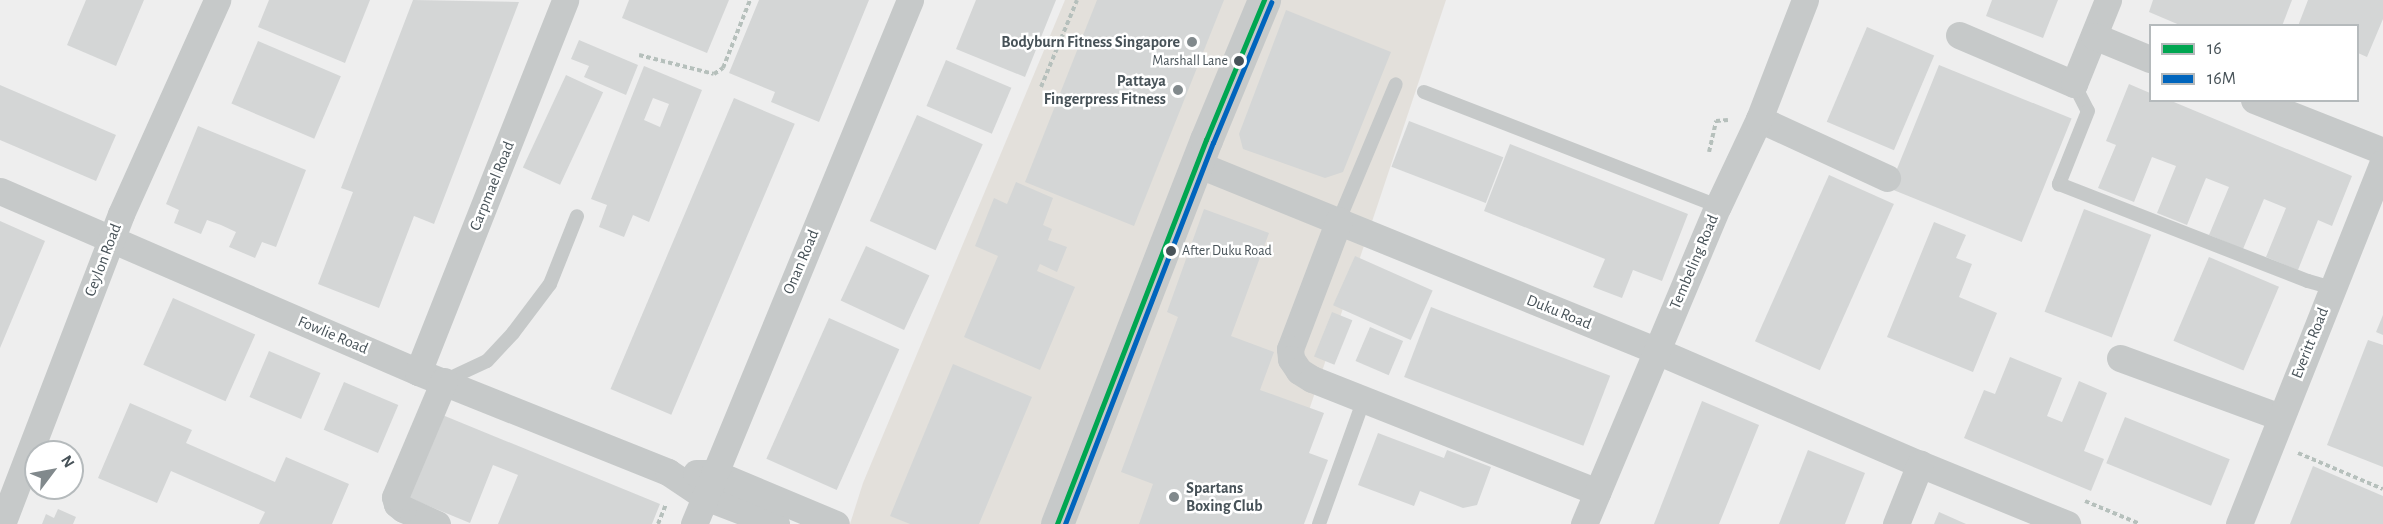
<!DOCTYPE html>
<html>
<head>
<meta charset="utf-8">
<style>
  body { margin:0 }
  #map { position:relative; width:2383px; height:524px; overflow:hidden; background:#eee; font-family:"Alegreya Sans",sans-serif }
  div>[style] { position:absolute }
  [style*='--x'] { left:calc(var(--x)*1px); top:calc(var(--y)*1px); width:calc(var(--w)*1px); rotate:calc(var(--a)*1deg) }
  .commercial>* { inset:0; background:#e3e0db }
  .building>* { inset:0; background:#d4d6d6; transform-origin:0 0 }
  .path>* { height:4px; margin-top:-2px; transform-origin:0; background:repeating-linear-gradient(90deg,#b6c0bc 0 4.5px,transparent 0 7.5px) }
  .service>* { height:14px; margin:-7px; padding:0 7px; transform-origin:7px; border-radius:7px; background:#c6c9c9 }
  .minor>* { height:27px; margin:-13.5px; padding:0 13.5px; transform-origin:13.5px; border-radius:13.5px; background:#c6c9c9 }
  .tertiary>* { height:33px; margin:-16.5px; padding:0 16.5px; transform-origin:16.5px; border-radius:16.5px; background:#c6c9c9 }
  .bus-1>* { height:4.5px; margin:-2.25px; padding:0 2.25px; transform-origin:2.25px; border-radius:2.25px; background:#00a651 }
  .bus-2>* { height:4.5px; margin:-2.25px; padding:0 2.25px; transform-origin:2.25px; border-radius:2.25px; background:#0065bd }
  .dots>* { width:16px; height:16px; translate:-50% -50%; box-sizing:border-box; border:3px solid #fff; border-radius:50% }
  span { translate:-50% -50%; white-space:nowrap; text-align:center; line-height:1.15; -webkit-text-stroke:5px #fff; paint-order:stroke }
  .bus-label { font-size:14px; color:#475258 }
  .right { translate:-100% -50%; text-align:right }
  .left { translate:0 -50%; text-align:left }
  .poi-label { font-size:16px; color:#475258; font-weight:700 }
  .street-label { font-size:16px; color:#475258 }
  .legend { position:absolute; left:2149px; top:24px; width:210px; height:78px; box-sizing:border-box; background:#fff; border:2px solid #b5babc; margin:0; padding:8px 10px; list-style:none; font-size:18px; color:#475258 }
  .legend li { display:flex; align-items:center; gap:12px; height:30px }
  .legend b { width:30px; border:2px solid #b5babc }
  .north { position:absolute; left:24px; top:440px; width:60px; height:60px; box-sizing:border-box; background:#fff; border:2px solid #b5babc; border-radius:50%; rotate:58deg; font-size:16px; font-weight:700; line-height:24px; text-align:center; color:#475258 }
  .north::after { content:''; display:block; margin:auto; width:21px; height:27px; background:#81898c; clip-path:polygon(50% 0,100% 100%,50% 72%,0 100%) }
</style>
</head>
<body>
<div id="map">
  <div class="commercial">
    <div style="clip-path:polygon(1065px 0,1446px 0,1271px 524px,850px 524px,863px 483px)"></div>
  </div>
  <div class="building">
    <div style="clip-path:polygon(86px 0,144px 0,116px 66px,67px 45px)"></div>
    <div style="clip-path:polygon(269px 0,370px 0,345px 63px,258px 27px)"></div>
    <div style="clip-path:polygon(413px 0,519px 2px,434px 224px,414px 216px,379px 308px,318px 284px,353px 192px,341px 188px)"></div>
    <div style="clip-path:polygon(629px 0,729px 0,707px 53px,622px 18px)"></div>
    <div style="clip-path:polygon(759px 0,869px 0,819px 122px,771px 102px,775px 92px,729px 73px)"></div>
    <div style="clip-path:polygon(976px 0,1056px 0,1025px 77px,956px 49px)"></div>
    <div style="clip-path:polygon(1097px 0,1224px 0,1134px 226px,1025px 182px)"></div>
    <div style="clip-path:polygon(1992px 0,2058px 0,2043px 38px,1986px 16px)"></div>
    <div style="clip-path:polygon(2153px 0,2292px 0,2282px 26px,2182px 26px,2149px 12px)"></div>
    <div style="clip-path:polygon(2308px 0,2383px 0,2383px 19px,2367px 57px,2358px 53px,2358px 26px,2298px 26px)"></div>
    <div style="clip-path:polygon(1286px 10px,1391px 52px,1343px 172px,1325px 178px,1243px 149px,1239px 134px)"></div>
    <div style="left:1867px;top:27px;width:73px;height:103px;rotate:23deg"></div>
    <div style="clip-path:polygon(579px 40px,638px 65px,626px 95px,584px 77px,589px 66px,571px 59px)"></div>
    <div style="left:258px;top:41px;width:90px;height:68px;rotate:23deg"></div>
    <div style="left:946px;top:60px;width:71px;height:50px;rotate:23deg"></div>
    <div style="left:1939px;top:65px;width:143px;height:133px;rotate:22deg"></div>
    <div style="clip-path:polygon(evenodd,644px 66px,702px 90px,649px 222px,633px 215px,624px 237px,599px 227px,607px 205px,591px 199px,644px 66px,653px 98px,669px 104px,660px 127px,644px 120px,653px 98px)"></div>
    <div style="left:566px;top:75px;width:41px;height:102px;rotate:25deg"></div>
    <div style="clip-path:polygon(2129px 84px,2150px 93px,2150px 100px,2169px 100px,2352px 176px,2332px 226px,2318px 220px,2298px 270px,2266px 257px,2286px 208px,2264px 199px,2243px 249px,2209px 235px,2229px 187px,2206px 178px,2187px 225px,2157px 213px,2176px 166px,2152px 157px,2134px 202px,2098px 188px,2116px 145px,2106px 141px)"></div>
    <div style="clip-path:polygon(0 85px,116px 135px,96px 181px,0 140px)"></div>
    <div style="left:734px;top:98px;width:66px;height:316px;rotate:23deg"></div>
    <div style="left:917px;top:115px;width:72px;height:116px;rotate:24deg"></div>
    <div style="left:1409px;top:121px;width:101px;height:49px;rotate:21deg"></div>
    <div style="clip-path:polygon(198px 126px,306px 170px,276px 247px,262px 242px,255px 258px,229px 247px,236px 232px,221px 225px,207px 220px,201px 234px,174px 223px,179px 210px,166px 204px)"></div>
    <div style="clip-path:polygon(1510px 144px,1688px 214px,1662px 281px,1633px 270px,1622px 298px,1593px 287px,1605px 259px,1484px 211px)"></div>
    <div style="left:1829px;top:175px;width:71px;height:182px;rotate:24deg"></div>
    <div style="clip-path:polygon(1016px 182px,1053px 198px,1043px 225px,1052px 229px,1048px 240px,1067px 247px,1057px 272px,1040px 264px,1037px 271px,1075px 287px,1040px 370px,964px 337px,998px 256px,975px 246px,994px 198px,1007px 204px)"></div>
    <div style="clip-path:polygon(1204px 209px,1269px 233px,1231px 336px,1274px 352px,1260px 390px,1324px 413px,1309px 453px,1328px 460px,1304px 524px,1139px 524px,1153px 484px,1121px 472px,1178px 317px,1167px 312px)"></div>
    <div style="left:2084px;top:209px;width:72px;height:110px;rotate:21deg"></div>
    <div style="clip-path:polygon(0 221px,45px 241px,0 348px)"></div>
    <div style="clip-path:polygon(1934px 222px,1966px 235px,1956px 258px,1972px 264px,1959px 297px,1997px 313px,1973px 372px,1887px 337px)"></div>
    <div style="left:866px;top:246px;width:70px;height:60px;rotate:25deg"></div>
    <div style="left:1355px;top:256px;width:85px;height:54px;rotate:24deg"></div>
    <div style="left:2209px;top:257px;width:76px;height:91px;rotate:23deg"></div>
    <div style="left:173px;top:298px;width:90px;height:73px;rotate:24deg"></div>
    <div style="left:1431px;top:307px;width:192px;height:75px;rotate:21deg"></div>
    <div style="left:1332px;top:312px;width:22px;height:48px;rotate:22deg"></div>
    <div style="clip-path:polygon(2383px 315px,2383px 335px,2376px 332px)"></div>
    <div style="left:829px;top:318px;width:77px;height:154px;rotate:24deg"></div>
    <div style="left:1370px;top:327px;width:36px;height:37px;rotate:23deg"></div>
    <div style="clip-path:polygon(2368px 340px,2383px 345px,2383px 467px,2327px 445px)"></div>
    <div style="left:269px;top:351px;width:56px;height:50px;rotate:23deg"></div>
    <div style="clip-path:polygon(2010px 357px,2062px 378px,2047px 416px,2062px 422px,2079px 381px,2107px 393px,2084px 451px,2104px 459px,2091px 491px,1964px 438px,1984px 390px,1995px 394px)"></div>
    <div style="clip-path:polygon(953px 364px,1032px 397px,979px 524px,910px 524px,890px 516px)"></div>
    <div style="left:344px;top:382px;width:59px;height:52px;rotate:23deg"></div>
    <div style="clip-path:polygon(1702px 401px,1759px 425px,1719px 524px,1654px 524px)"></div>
    <div style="clip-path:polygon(130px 403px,192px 430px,186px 443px,275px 482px,286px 457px,349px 484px,332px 524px,259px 524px,265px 512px,171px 471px,157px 503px,98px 478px)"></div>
    <div style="clip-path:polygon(440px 414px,660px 504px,652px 524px,498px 524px,518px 475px,493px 465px,470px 523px,407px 497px)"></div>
    <div style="left:2125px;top:417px;width:113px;height:50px;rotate:22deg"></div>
    <div style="clip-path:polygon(1378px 433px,1444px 458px,1447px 450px,1491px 467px,1477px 505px,1463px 508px,1420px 491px,1414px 506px,1358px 485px)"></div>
    <div style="clip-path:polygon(1808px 450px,1865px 473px,1845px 524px,1779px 524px)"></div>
    <div style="clip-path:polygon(2313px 466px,2383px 496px,2383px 524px,2290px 524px)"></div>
    <div style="clip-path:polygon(58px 509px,76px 517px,73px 524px,42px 524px,46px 514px,54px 518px)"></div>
    <div style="clip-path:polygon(1939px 512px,1966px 524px,1934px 524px)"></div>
  </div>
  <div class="path">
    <div style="--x:639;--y:55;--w:77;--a:14.2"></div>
    <div style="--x:714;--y:74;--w:11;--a:-34"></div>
    <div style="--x:723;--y:68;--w:73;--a:-68.3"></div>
    <div style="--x:1041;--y:87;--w:94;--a:-67.5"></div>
    <div style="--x:1709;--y:152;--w:32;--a:-77"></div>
    <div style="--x:1716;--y:121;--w:12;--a:-5"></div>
    <div style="--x:2298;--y:453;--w:92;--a:23"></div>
    <div style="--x:2085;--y:501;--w:60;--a:22.7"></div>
    <div style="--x:658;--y:524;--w:22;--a:-68"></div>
  </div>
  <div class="service">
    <div style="--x:2074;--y:84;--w:30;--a:63"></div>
    <div style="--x:2088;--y:111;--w:79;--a:111.7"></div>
    <div style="--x:2059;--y:184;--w:267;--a:21.3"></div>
    <div style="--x:2308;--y:281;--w:25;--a:16"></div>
    <div style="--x:1424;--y:92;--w:315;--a:21.2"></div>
    <div style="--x:1339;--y:220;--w:147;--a:-67.3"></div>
    <div style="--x:444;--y:381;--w:47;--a:-24.9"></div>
    <div style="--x:487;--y:361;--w:38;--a:-47"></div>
    <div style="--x:513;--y:333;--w:61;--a:-52.9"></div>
    <div style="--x:550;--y:284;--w:73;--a:-68.3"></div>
    <div style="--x:1319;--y:524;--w:133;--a:-70.2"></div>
  </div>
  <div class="minor">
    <div style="--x:1959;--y:35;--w:125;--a:23.1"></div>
    <div style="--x:2074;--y:84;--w:91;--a:-68"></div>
    <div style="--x:2094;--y:36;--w:61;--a:22.3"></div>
    <div style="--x:2254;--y:100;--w:139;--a:21.6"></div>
    <div style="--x:1759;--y:119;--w:141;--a:24.7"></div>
    <div style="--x:1197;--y:164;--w:497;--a:22.1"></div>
    <div style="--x:1657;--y:351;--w:286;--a:23.3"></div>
    <div style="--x:1920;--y:464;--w:159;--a:22.2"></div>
    <div style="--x:0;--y:191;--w:456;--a:23.4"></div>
    <div style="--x:418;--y:372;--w:269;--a:21.8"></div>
    <div style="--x:668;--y:472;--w:45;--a:34"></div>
    <div style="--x:705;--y:497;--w:76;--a:20.8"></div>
    <div style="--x:1339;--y:220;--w:138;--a:110.8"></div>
    <div style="--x:1290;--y:349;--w:10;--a:84"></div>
    <div style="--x:1291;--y:359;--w:14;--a:56"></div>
    <div style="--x:1299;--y:371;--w:15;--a:32"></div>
    <div style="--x:1312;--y:379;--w:307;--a:21.6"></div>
    <div style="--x:2120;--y:358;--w:171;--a:20.2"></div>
    <div style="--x:418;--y:372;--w:400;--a:-68.4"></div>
    <div style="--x:696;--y:473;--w:18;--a:0"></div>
    <div style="--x:714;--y:473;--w:132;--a:22.7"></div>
    <div style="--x:2;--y:524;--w:332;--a:-69"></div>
    <div style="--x:121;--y:214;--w:235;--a:-65.8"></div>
    <div style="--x:437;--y:524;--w:37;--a:-156"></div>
    <div style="--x:403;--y:509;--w:8;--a:-140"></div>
    <div style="--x:397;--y:504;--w:7;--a:-106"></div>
    <div style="--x:395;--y:497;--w:126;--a:-67.1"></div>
    <div style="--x:694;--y:524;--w:567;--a:-67.6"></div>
    <div style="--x:1584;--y:524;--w:345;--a:-67.2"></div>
    <div style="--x:1718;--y:206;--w:96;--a:-64.8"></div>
    <div style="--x:1759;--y:119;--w:128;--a:-68.9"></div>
    <div style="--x:1896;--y:524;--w:65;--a:-68.2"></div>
    <div style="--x:2239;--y:524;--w:389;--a:-68.3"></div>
  </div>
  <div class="tertiary">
    <div style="--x:1057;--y:524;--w:412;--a:-68.8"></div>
    <div style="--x:1206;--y:140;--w:152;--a:-67.5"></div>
  </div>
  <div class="bus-1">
    <div style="--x:1057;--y:524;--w:412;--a:-68.8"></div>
    <div style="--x:1206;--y:140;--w:152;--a:-67.5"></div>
  </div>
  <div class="bus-2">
    <div style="--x:1065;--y:524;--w:409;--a:-68.8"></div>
    <div style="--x:1213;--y:143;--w:152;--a:-67.5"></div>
  </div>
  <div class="dots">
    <div style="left:1192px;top:42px;background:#81898c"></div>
    <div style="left:1239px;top:61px;background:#475258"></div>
    <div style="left:1178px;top:90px;background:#81898c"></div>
    <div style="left:1171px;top:251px;background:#475258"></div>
    <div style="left:1174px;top:497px;background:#81898c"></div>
  </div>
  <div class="bus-label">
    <span class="right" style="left:1228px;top:61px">Marshall Lane</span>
    <span class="left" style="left:1182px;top:251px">After Duku Road</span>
  </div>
  <div class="poi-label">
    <span class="right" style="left:1180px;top:42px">Bodyburn Fitness Singapore</span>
    <span class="right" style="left:1166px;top:90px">Pattaya<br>Fingerpress Fitness</span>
    <span class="left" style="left:1186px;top:497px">Spartans<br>Boxing Club</span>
  </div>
  <div class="street-label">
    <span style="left:492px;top:186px;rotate:-68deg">Carpmael Road</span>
    <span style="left:103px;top:260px;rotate:-69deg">Ceylon Road</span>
    <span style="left:801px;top:262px;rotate:-67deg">Onan Road</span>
    <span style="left:1694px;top:262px;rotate:-67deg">Tembeling Road</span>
    <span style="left:1559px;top:312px;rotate:22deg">Duku Road</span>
    <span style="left:333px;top:335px;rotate:23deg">Fowlie Road</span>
    <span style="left:2310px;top:343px;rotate:-68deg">Everitt Road</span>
  </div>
  <ul class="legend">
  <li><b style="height:8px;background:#00a651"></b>16</li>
  <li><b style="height:8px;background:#0065bd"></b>16M</li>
  </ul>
  <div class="north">N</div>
</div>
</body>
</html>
